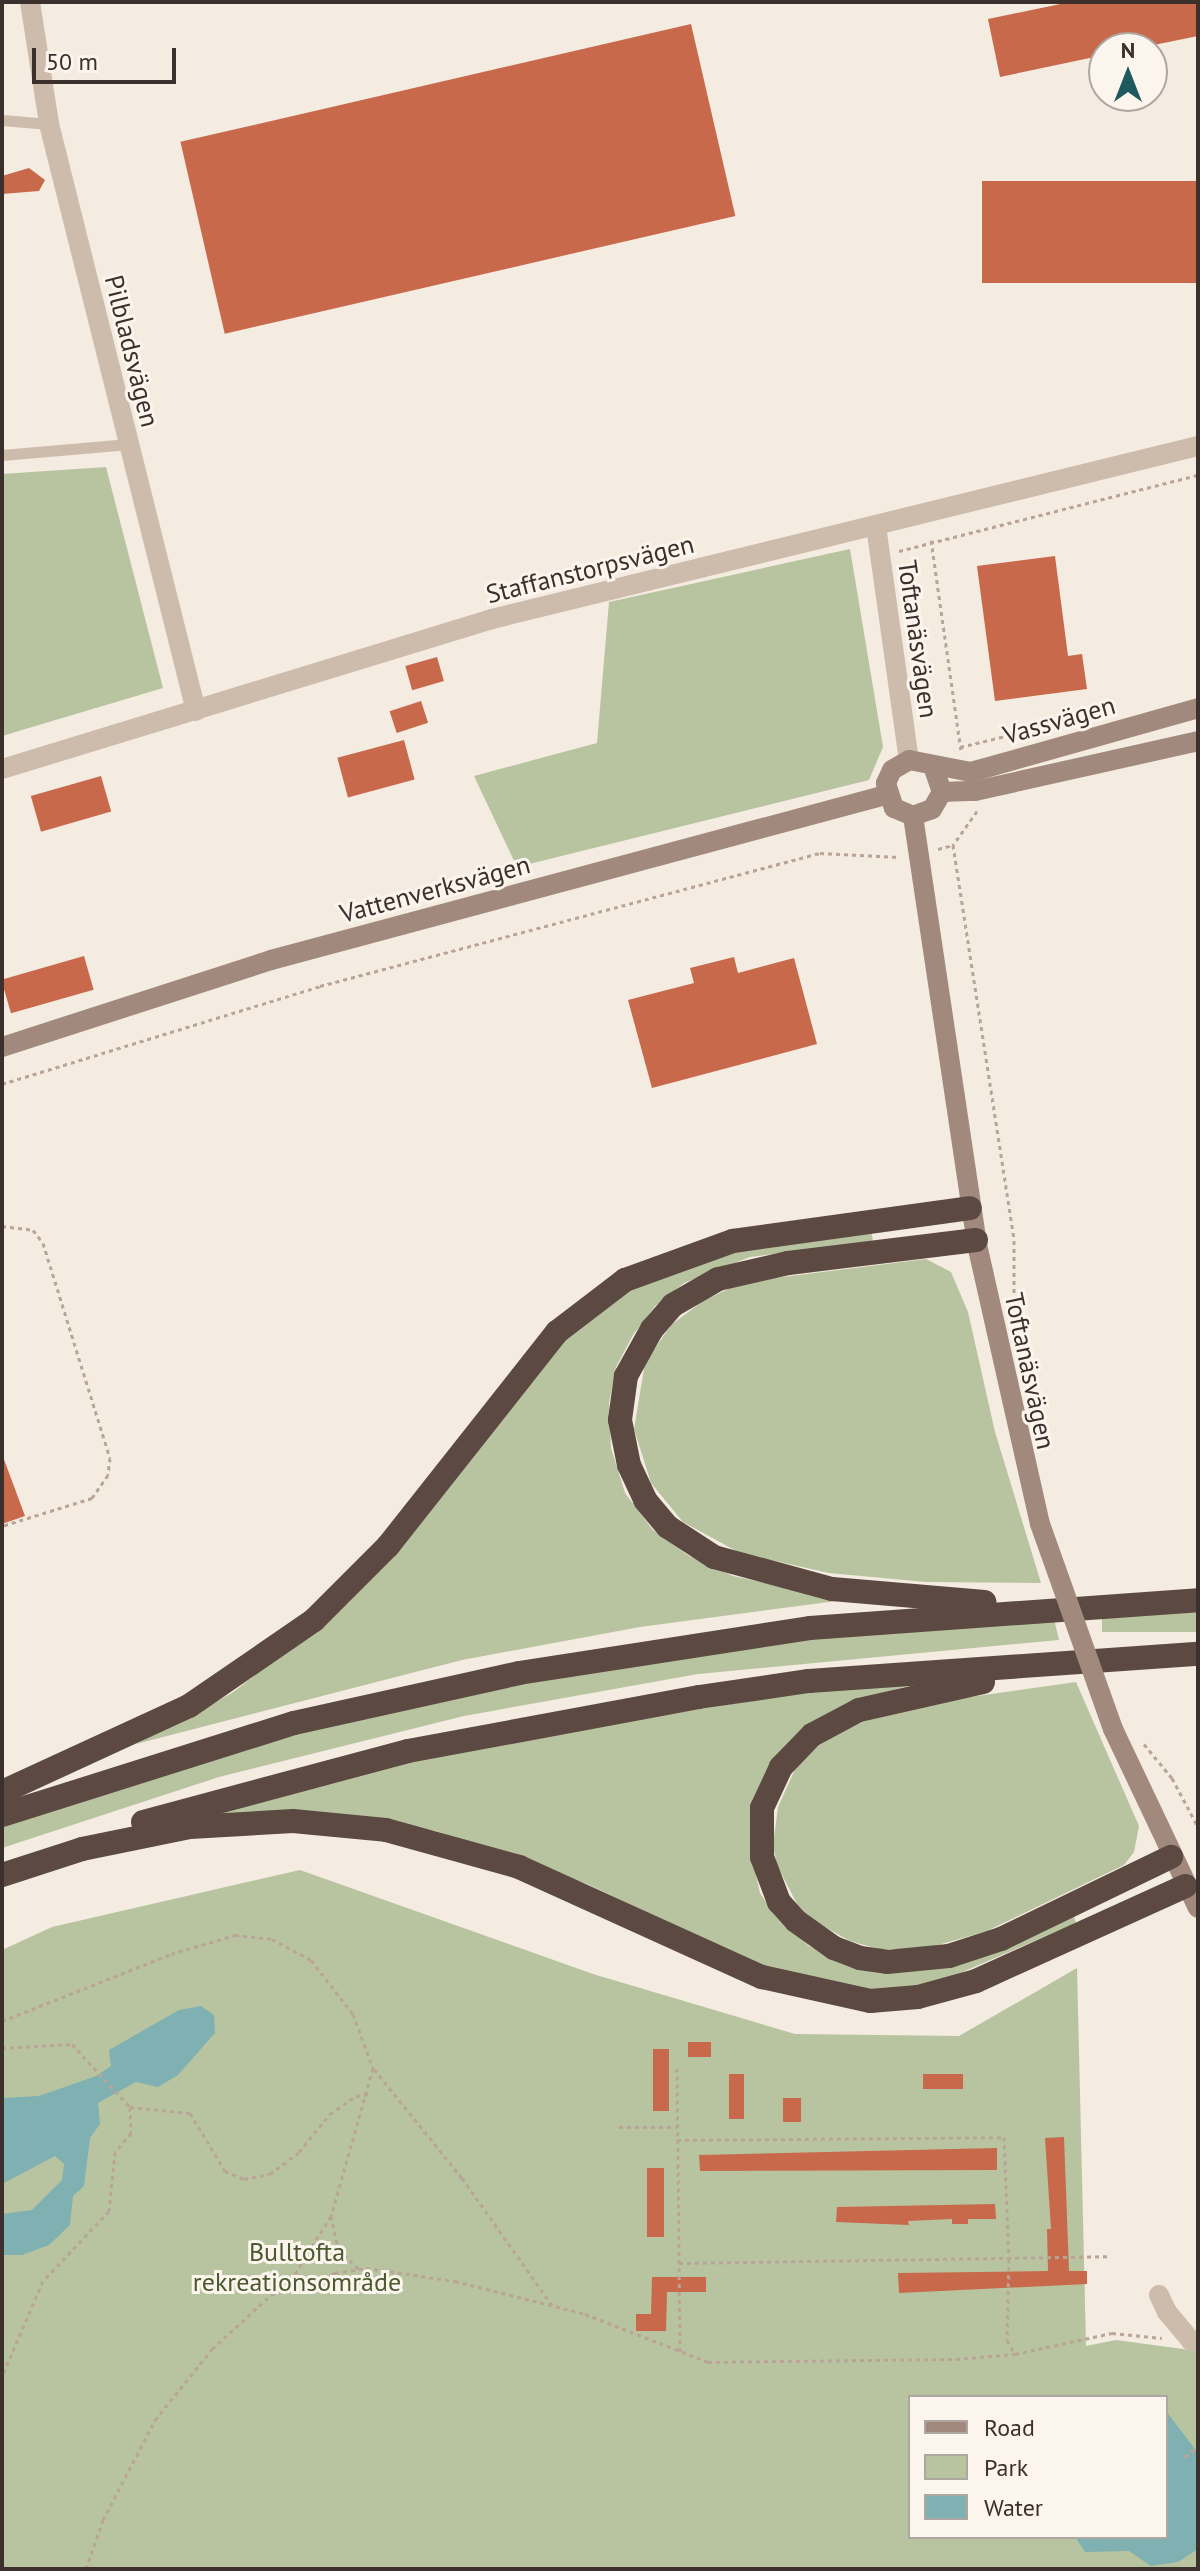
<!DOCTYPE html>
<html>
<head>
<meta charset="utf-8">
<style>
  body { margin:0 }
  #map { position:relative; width:1200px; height:2571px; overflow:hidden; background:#f4ebe1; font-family:"PT Sans",sans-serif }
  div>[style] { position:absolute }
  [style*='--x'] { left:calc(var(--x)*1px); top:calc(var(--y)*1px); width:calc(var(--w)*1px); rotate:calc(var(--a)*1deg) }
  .green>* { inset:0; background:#b8c4a0; transform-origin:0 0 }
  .water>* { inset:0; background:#7fb0b2 }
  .building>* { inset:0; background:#c8694b; transform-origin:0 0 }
  .path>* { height:3px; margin-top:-1.5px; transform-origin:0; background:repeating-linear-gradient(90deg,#b9a596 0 4px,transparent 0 8px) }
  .lane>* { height:11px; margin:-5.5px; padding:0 5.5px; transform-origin:5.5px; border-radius:5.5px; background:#cdbbac }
  .street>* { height:20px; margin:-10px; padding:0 10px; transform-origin:10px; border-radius:10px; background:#cdbbac }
  .secondary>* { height:20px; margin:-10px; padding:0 10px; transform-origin:10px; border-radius:10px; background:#a18a7d }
  .highway>* { height:24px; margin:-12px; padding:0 12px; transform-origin:12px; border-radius:12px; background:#5c4a42 }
  .secondary-bridge>* { height:20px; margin:-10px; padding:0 10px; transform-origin:10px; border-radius:10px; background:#a18a7d }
  span { translate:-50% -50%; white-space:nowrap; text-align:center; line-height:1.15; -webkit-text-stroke:6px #fbf5ee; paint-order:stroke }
  .street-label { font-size:26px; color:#3b302b }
  .park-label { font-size:26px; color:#4a5a2e }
  .frame { position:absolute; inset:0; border:4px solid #3b302b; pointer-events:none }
  .legend { position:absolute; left:908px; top:2395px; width:260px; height:144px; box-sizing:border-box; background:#fbf5ee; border:2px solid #aea6a0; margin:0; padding:10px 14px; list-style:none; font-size:24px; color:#3b302b }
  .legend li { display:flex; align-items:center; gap:16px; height:40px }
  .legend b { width:40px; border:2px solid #aea6a0 }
  .north { position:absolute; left:1088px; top:32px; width:80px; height:80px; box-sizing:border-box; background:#fbf5ee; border:2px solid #aea6a0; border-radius:50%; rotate:0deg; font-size:22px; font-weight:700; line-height:32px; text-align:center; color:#3b302b }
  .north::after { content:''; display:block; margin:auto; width:28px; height:36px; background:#1f5a5e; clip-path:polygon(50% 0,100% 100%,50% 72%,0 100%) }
  .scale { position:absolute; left:32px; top:48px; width:144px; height:36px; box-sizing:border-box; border:4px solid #3b302b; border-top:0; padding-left:10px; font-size:24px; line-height:28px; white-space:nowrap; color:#3b302b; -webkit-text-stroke:6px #fbf5ee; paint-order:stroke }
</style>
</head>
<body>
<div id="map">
  <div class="green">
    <div style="clip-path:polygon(106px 467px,163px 688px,2px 736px,2px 474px)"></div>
    <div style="clip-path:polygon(850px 549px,883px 747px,869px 780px,517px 867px,474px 776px,597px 743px,609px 602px)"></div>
    <div style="clip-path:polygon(871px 1230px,873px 1241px,750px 1257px,684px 1283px,655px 1306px,633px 1335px,616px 1367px,609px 1403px,611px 1448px,625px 1493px,653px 1530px,689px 1556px,733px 1576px,844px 1600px,640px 1627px,462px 1660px,136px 1744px,232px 1693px,347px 1604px,408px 1538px,572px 1332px,622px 1293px,745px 1248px)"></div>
    <div style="clip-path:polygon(926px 1259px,951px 1272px,968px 1312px,995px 1432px,1041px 1583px,925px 1582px,829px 1573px,740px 1553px,683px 1522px,651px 1483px,634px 1429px,645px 1363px,671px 1325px,703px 1301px,743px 1282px)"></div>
    <div style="left:1198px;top:1611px;width:21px;height:96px;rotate:90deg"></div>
    <div style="clip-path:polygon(1054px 1619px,1059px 1640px,698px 1674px,464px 1716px,219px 1777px,2px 1848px,2px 1825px,213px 1756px,335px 1724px,580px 1672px,815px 1639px)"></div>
    <div style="clip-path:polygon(1076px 1682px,1139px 1826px,1134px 1852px,1124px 1865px,987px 1931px,924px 1949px,878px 1949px,850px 1941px,812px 1920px,797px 1904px,777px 1865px,773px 1845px,778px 1807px,796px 1767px,826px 1739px,878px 1715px,935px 1702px)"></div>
    <div style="clip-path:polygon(915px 1684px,879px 1694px,805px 1728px,750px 1846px,760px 1893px,774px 1914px,809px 1946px,855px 1967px,1073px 1914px,1076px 1923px,935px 1984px,885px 1991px,846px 1988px,769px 1969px,587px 1884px,436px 1831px,381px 1820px,196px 1817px,337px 1778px,549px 1732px,812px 1692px)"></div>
    <div style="clip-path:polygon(evenodd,300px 1870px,593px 1974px,795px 2034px,959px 2036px,1077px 1968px,1086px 2346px,1116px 2340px,1198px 2351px,1198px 2569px,2px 2569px,2px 1950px,52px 1927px,300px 1870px,910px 2397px,1166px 2397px,1166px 2537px,910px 2537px,910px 2397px)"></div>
  </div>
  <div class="water">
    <div style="clip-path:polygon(201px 2006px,214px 2015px,215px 2033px,178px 2075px,158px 2087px,136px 2082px,98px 2103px,100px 2124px,90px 2138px,84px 2186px,73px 2196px,70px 2225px,49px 2245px,22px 2255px,2px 2255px,2px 2214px,32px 2210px,62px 2180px,64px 2164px,55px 2156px,2px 2184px,2px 2098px,39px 2096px,96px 2076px,111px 2066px,109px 2050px,179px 2010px)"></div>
    <div style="clip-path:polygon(1166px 2411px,1198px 2453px,1198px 2549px,1178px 2562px,1151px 2566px,1129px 2551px,1085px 2552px,1075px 2537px,1166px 2537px)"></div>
  </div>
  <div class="building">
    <div style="clip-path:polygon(1070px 2px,1198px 2px,1198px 36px,1139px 48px,1104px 48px,1104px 55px,1000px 77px,988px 19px)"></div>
    <div style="left:691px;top:24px;width:197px;height:524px;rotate:77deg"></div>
    <div style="clip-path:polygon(29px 168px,45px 180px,39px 191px,2px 194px,2px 176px)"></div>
    <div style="left:1198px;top:181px;width:102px;height:216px;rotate:90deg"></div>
    <div style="clip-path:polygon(1055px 556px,1068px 656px,1082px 654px,1087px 689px,995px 701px,977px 566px)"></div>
    <div style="left:437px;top:657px;width:25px;height:33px;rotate:74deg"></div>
    <div style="left:421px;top:701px;width:23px;height:33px;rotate:72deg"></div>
    <div style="left:404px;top:740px;width:41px;height:69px;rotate:75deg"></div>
    <div style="left:101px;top:776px;width:37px;height:73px;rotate:74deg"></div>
    <div style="left:84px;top:956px;width:35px;height:86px;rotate:74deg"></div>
    <div style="clip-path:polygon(734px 957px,738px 973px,794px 958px,817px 1044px,652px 1088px,628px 1000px,694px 983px,690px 968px)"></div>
    <div style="clip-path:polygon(2px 1454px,25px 1516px,2px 1524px)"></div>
    <div style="left:688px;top:2042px;width:23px;height:15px"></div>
    <div style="left:653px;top:2049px;width:16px;height:62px"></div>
    <div style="left:729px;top:2074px;width:15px;height:45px"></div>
    <div style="left:963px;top:2074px;width:15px;height:40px;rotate:90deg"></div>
    <div style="left:783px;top:2098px;width:18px;height:24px"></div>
    <div style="clip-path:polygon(1064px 2137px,1069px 2271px,1087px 2271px,1087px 2284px,899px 2293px,898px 2273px,1048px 2271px,1047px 2229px,1051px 2229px,1045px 2138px)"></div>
    <div style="clip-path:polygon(997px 2148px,997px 2170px,700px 2171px,699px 2155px)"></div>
    <div style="left:647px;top:2168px;width:17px;height:69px"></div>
    <div style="clip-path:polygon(995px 2204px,996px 2219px,968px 2219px,968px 2224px,952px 2224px,952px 2219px,908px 2221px,909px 2225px,836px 2222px,837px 2207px)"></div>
    <div style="clip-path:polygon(652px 2277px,706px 2277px,706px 2292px,667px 2292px,666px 2331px,636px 2331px,636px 2314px,651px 2314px)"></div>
  </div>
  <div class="path">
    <div style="--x:931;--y:540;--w:212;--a:81.9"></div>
    <div style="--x:899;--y:551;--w:309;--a:-14.3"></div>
    <div style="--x:960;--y:747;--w:140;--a:-13.6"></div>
    <div style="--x:977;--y:811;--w:42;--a:125.2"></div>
    <div style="--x:953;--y:845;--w:401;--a:81.2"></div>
    <div style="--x:1014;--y:1241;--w:69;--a:90"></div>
    <div style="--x:938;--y:849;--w:16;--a:-15"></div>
    <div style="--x:2;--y:1084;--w:333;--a:-17.1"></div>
    <div style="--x:320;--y:986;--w:517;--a:-14.9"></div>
    <div style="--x:820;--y:853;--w:79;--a:2.9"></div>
    <div style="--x:2;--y:1226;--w:31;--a:7"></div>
    <div style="--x:33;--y:1230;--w:16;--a:52"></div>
    <div style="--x:43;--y:1243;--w:225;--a:72.7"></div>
    <div style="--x:110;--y:1458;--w:17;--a:97"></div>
    <div style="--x:108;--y:1475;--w:28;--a:125"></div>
    <div style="--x:92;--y:1498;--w:94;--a:162.7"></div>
    <div style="--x:1144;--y:1744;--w:44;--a:50.5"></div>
    <div style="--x:1172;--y:1778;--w:55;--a:62"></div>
    <div style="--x:2;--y:2021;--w:182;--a:-21.6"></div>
    <div style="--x:171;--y:1954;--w:67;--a:-16.5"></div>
    <div style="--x:235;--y:1935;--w:37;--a:6"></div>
    <div style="--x:272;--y:1939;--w:44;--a:28.3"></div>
    <div style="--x:311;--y:1960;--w:68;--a:52.1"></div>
    <div style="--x:353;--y:2014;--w:58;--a:69.7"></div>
    <div style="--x:373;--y:2068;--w:154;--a:105.8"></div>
    <div style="--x:331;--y:2216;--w:80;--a:121.7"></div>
    <div style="--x:2;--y:2048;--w:70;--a:-3.3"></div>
    <div style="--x:72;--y:2044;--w:86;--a:47.4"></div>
    <div style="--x:130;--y:2107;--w:26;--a:88"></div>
    <div style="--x:131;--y:2133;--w:25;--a:130"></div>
    <div style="--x:115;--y:2152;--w:59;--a:95.8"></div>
    <div style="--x:109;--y:2211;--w:96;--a:133.3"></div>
    <div style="--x:43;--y:2281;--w:103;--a:113.3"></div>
    <div style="--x:677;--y:2068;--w:284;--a:89.4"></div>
    <div style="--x:374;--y:2069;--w:140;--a:51.1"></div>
    <div style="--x:462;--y:2178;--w:156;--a:54.7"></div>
    <div style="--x:130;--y:2107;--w:60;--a:5.7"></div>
    <div style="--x:190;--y:2113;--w:68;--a:58.9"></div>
    <div style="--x:225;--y:2171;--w:21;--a:23"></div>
    <div style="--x:244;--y:2179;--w:26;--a:-11"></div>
    <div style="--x:270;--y:2174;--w:36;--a:-37"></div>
    <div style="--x:299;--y:2152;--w:49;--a:-50.8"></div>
    <div style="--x:330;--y:2114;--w:32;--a:-35"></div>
    <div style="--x:356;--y:2096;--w:14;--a:-8"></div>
    <div style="--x:619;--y:2127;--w:58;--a:0"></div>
    <div style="--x:677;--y:2140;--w:327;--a:-0.5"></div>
    <div style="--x:1004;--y:2137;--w:122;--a:87.7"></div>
    <div style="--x:1009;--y:2259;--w:81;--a:91.4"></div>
    <div style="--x:1007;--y:2340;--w:16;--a:60"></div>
    <div style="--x:331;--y:2216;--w:34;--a:78"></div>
    <div style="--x:338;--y:2249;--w:29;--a:44"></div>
    <div style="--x:679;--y:2263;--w:428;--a:-0.9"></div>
    <div style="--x:1185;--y:2457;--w:17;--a:-40"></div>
    <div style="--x:86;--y:2569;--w:52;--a:-70.9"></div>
    <div style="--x:103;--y:2520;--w:113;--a:-62.5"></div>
    <div style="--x:155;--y:2420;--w:91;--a:-51.2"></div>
    <div style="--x:212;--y:2349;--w:80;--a:-42.5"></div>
    <div style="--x:271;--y:2295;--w:68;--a:-19"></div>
    <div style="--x:335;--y:2273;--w:31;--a:-9"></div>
    <div style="--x:366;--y:2268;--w:90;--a:8.3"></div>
    <div style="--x:455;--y:2281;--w:134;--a:14.2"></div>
    <div style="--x:585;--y:2314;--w:132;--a:21.3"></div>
    <div style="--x:708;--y:2362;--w:248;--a:-0.7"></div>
    <div style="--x:956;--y:2359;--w:59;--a:-4.8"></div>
    <div style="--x:1015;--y:2354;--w:99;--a:-12.2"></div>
    <div style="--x:1112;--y:2333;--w:50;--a:5.7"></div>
  </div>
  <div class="lane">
    <div style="--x:2;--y:120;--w:47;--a:4.9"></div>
    <div style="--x:2;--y:455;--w:127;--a:-5"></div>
  </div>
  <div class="street">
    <div style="--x:30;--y:2;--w:123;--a:81.1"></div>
    <div style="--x:49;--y:124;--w:605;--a:75.94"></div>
    <div style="--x:876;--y:526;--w:236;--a:82"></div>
    <div style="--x:2;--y:769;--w:512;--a:-17.02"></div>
    <div style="--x:492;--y:619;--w:727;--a:-13.77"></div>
    <div style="--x:1159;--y:2295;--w:19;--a:65"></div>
    <div style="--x:1167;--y:2312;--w:38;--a:50"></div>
    <div style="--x:1191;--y:2341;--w:7;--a:0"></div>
  </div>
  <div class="secondary">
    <div style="--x:933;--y:766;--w:28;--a:71"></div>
    <div style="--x:942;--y:792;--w:20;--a:120"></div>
    <div style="--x:932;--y:809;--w:20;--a:160"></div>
    <div style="--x:913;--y:816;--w:21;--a:-157"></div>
    <div style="--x:894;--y:808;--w:26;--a:-108"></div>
    <div style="--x:886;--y:783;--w:14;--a:-65"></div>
    <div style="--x:892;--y:770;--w:20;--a:-30"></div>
    <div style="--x:909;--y:760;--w:63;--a:11"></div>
    <div style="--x:971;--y:772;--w:236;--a:-15.7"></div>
    <div style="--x:942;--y:792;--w:33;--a:-2"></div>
    <div style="--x:975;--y:791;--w:229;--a:-12.6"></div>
    <div style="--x:913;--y:816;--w:429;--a:81.5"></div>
    <div style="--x:976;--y:1240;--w:291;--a:77.3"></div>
    <div style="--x:2;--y:1047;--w:283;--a:-17.9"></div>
    <div style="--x:271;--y:960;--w:637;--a:-15.02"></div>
    <div style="--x:1113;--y:1729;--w:198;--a:64.6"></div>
  </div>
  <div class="highway">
    <div style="--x:976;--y:1240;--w:189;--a:173"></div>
    <div style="--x:788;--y:1263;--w:72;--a:167.1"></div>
    <div style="--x:718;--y:1279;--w:52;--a:150"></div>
    <div style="--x:673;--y:1305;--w:32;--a:131"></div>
    <div style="--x:652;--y:1329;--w:54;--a:119"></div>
    <div style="--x:626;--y:1376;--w:44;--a:97.8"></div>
    <div style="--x:620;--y:1420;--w:46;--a:78.7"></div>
    <div style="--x:629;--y:1465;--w:38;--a:65"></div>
    <div style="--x:645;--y:1500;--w:35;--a:50"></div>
    <div style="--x:668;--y:1527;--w:55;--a:33.1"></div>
    <div style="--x:714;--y:1557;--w:122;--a:15.2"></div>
    <div style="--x:832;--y:1589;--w:153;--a:4.9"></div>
    <div style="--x:983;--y:1682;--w:127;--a:167.3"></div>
    <div style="--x:859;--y:1710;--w:53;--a:152"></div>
    <div style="--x:812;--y:1735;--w:45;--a:134.1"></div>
    <div style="--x:781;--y:1767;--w:45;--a:114.9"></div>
    <div style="--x:762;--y:1808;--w:49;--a:90"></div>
    <div style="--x:762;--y:1857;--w:48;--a:69.3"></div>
    <div style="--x:779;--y:1902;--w:25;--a:48"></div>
    <div style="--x:796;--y:1921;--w:47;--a:35.4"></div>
    <div style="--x:834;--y:1948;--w:28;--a:21"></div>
    <div style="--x:860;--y:1958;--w:27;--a:8"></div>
    <div style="--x:887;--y:1962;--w:62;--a:-5.5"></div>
    <div style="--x:949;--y:1956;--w:55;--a:-18.1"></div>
    <div style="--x:1001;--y:1939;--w:189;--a:-25.8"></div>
    <div style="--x:2;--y:1792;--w:206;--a:-24.7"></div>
    <div style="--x:189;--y:1706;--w:152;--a:-34.5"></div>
    <div style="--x:314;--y:1620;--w:105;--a:-45"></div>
    <div style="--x:388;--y:1546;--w:273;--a:-51.7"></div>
    <div style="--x:557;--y:1332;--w:86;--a:-37.4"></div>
    <div style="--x:625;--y:1280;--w:115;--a:-19.9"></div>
    <div style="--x:733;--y:1241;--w:239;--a:-7.9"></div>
    <div style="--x:2;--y:1815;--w:306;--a:-17.5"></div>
    <div style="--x:294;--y:1723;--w:230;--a:-12.5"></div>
    <div style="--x:519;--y:1673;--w:294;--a:-8.8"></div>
    <div style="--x:810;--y:1628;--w:389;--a:-4.1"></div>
    <div style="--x:143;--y:1822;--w:274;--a:-15"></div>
    <div style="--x:408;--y:1751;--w:296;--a:-10.5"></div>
    <div style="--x:699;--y:1697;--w:111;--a:-8.3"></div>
    <div style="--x:809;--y:1681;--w:390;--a:-4"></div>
    <div style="--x:2;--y:1875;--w:84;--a:-18"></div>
    <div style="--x:82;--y:1849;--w:110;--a:-11.5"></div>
    <div style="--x:190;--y:1827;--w:103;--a:-3.3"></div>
    <div style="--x:293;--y:1821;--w:93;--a:5.5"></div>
    <div style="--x:386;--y:1830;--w:138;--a:15.5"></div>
    <div style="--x:519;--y:1867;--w:267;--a:24.4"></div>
    <div style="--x:762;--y:1977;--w:111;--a:12.5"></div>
    <div style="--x:870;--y:2001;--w:48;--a:-4.8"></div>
    <div style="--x:918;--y:1997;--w:60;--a:-15.4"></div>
    <div style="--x:976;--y:1981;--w:230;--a:-24.4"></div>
  </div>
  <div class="secondary-bridge">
    <div style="--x:1040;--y:1524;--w:218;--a:70.4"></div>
  </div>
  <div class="street-label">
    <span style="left:132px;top:351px;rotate:76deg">Pilbladsvägen</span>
    <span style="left:590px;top:569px;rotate:-14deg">Staffanstorpsvägen</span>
    <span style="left:918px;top:639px;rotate:82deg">Toftanäsvägen</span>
    <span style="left:1059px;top:720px;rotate:-16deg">Vassvägen</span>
    <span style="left:435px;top:889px;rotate:-15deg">Vattenverksvägen</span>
    <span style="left:1030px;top:1371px;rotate:78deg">Toftanäsvägen</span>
  </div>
  <div class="park-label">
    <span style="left:297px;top:2267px">Bulltofta<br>rekreationsområde</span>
  </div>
  <div class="frame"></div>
  <ul class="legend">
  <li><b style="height:10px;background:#a18a7d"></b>Road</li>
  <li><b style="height:22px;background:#b8c4a0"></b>Park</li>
  <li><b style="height:22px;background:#7fb0b2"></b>Water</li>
  </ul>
  <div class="north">N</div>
  <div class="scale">50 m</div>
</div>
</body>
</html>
